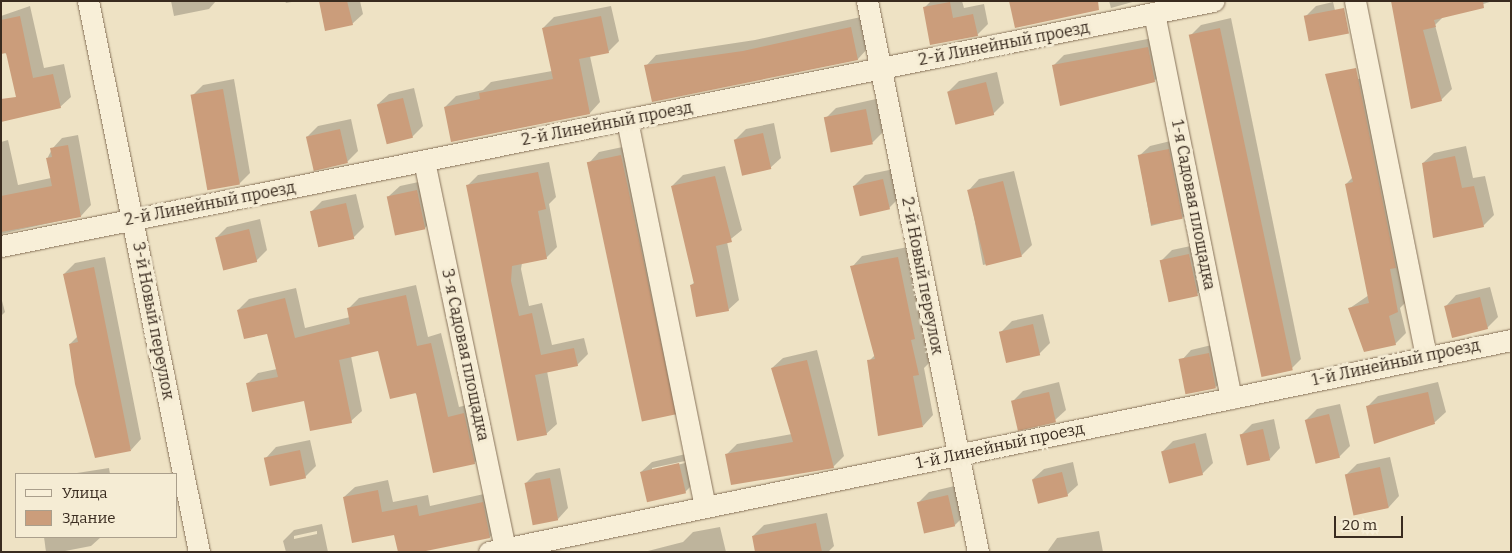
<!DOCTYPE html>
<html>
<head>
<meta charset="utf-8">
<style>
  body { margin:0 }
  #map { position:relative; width:1512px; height:553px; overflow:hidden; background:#eee2c4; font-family:Bitter,serif }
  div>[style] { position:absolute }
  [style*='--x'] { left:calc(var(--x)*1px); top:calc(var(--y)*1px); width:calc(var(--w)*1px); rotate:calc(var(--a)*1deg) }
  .shadow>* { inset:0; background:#0003 }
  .building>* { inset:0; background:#cb9d7b; transform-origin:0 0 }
  .roads { filter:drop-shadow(0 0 1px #88735b) drop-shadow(0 0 1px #88735b) }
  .minor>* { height:21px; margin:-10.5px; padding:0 10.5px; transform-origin:10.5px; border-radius:10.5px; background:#f8efd8 }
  span { translate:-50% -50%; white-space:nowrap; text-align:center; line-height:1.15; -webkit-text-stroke:5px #f5ecd4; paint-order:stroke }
  .street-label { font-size:16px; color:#392b1f }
  .frame { position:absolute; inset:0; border:2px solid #392b1f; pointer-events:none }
  .legend { position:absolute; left:15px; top:473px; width:162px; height:65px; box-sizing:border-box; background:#f5ecd4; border:1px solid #aa9f8c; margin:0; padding:6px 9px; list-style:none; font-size:15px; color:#392b1f }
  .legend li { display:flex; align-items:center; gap:10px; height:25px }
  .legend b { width:25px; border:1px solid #aa9f8c }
  .scale { position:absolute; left:1334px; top:516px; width:69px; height:22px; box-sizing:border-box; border:2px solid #392b1f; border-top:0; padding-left:6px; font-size:15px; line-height:18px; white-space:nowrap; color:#392b1f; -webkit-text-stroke:4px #f5ecd4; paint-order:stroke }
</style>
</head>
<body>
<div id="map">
  <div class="shadow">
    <div style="clip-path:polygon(171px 1px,216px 1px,209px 9px,174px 16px)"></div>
    <div style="clip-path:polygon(285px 1px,297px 1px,286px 3px)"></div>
    <div style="clip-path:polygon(321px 1px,360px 1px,363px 14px,352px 24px)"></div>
    <div style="clip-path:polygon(931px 1px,962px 1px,964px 8px,984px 4px,988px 24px,977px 35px,924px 8px)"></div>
    <div style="clip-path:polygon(1109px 1px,1136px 1px,1111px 8px)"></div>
    <div style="clip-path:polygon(1392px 1px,1493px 1px,1444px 16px,1435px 25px,1452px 89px,1441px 100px,1412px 107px)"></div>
    <div style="clip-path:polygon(1333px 2px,1339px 27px,1306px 16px,1316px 6px)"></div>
    <div style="clip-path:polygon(30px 6px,44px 68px,64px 64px,71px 97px,60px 107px,1px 49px,1px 16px)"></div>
    <div style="clip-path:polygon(611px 6px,619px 41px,608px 52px,590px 56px,600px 102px,590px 113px,452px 141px,445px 107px,456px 96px,483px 90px,491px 82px,552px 71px,543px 28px,554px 17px)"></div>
    <div style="clip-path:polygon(861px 17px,868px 48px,858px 59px,646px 66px,656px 55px,755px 40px)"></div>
    <div style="clip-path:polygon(1231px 18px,1301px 359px,1290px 370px,1190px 36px,1201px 25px)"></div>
    <div style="clip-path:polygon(1158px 37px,1165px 70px,1154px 81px,1053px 66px,1064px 55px)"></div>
    <div style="clip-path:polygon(997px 72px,1004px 103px,993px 114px,948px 92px,959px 81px)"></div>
    <div style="clip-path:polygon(1370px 76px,1408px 300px,1400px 308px,1406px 333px,1395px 344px,1350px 308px,1369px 295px,1346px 184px,1353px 177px,1343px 83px)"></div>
    <div style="clip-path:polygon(234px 79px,250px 173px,239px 184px,192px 96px,203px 85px)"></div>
    <div style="clip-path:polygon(414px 88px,423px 126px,412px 137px,378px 104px,389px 94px)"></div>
    <div style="clip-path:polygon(876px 99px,883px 132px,873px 142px,832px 151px,825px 119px,836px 108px)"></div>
    <div style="clip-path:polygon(351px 119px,358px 151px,347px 162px,307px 137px,318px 126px)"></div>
    <div style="clip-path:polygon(774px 123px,781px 158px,770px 168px,735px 140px,746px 129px)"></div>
    <div style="clip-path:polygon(78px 135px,91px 205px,81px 216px,1px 234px,1px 142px,8px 140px,18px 185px,51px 178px,47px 159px,52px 149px,62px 138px)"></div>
    <div style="clip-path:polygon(1179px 139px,1193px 208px,1182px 218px,1151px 226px,1139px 156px,1150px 146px)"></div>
    <div style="clip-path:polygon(632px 145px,684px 403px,673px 413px,589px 163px,599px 152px)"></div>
    <div style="clip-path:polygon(1466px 146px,1473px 178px,1485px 176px,1494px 215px,1483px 226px,1434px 236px,1423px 163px,1434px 153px)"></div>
    <div style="clip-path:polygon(549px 162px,556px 197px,549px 204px,557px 247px,546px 258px,522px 263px,521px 269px,529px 306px,542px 303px,552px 345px,584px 338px,588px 354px,577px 365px,547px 371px,557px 424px,546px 434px,468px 185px,478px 175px)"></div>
    <div style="clip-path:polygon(725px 166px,742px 230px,727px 242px,739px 300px,728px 310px,691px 285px,695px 282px,672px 186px,683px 175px)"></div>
    <div style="clip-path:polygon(894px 169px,900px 197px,889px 208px,854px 186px,865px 175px)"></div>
    <div style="clip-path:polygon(1014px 171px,1032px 245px,1021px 256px,983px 265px,969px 190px,979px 179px)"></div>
    <div style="clip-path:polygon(428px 180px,435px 217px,425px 228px,396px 233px,389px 196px,400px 186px)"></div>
    <div style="clip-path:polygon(356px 194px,364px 227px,353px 238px,311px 212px,322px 201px)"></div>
    <div style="clip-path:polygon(260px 219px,267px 250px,256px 261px,217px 237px,227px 227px)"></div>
    <div style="clip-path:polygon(1200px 244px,1208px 284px,1197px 294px,1161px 261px,1172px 250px)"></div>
    <div style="clip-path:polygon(908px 247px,925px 328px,929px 363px,924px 368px,933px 415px,923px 426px,869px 361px,875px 355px,852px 267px,862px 256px)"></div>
    <div style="clip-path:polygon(105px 257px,141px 439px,131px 450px,70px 344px,78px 336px,64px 274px,75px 263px)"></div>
    <div style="clip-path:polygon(416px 285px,428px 337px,441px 333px,459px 407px,475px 403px,485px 452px,474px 463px,379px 350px,351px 356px,362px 411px,351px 421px,305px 400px,247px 384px,258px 373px,277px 369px,268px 332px,238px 310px,249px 299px,296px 288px,305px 328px,350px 317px,348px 309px,359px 298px)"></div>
    <div style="clip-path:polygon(1490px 287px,1498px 317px,1487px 328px,1446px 306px,1456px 295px)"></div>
    <div style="clip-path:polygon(1px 297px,5px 312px,1px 316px)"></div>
    <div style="clip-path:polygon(1043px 314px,1050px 343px,1039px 354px,1001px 332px,1012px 321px)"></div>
    <div style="clip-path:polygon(1220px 343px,1226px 376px,1216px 387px,1181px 361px,1191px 350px)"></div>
    <div style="clip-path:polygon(817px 350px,844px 456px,833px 467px,726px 455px,737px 444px,792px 434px,772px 368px,783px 358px)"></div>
    <div style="clip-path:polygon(1059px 382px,1066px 410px,1055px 420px,1012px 402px,1023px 391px)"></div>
    <div style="clip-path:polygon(1438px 382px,1446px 412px,1435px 422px,1375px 443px,1367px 407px,1378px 396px)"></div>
    <div style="clip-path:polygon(1340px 404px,1350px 446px,1339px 457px,1306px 420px,1317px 409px)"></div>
    <div style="clip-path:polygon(1274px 419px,1280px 448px,1270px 459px,1241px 435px,1252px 424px)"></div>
    <div style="clip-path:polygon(1206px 433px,1213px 463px,1202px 474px,1162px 452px,1173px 441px)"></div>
    <div style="clip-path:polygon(310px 440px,316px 466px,305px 477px,266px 458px,276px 447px)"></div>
    <div style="clip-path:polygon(evenodd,690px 453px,696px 481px,685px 492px,641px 472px,652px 462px,690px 453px,685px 461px,685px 463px,652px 471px,652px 468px,685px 461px)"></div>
    <div style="clip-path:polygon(1390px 457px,1399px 496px,1389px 507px,1356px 514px,1346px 475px,1357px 464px)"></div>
    <div style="clip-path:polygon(1073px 462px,1078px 485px,1067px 495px,1033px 479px,1044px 469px)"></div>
    <div style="clip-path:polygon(109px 468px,110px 474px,76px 474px,77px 473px)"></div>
    <div style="clip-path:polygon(560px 468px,568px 508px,558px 519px,525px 484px,536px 473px)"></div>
    <div style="clip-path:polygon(388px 480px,393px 502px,428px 495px,430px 506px,493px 492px,500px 526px,490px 537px,395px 533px,344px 497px,355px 487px)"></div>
    <div style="clip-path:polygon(959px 485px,966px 514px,955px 525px,918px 503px,929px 492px)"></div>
    <div style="clip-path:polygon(827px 513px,834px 546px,828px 552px,756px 552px,753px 536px,764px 525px)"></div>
    <div style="clip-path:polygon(evenodd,322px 524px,328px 552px,286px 552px,283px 541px,294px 530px,322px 524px,317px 531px,317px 534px,294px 539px,294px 536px,317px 531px)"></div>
    <div style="clip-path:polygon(720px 527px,726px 552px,644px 552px,683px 542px,693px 532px)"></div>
    <div style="clip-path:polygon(1099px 531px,1103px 552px,1047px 552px,1057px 538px)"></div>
    <div style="clip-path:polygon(44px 537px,101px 537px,91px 546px,60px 552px,46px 552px)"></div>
  </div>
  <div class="building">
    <div style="clip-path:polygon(319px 1px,347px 1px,353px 25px,325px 31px)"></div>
    <div style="clip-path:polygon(1009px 1px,1098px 1px,1099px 10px,1015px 28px)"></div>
    <div style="clip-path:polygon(1391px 1px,1483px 1px,1484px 8px,1434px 20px,1436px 27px,1423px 30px,1442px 101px,1411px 109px)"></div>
    <div style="clip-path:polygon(950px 2px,953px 18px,973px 14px,978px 36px,930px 45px,923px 7px)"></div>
    <div style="left:1344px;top:8px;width:26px;height:41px;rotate:79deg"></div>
    <div style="clip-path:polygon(20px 16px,33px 78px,53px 74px,61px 108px,1px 122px,1px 99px,16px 97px,6px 53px,1px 54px,1px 20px)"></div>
    <div style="clip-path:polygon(601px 16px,609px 53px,579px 59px,590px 114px,451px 142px,444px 107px,480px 99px,479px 93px,553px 79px,542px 28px)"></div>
    <div style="clip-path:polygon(851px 27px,858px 60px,652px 102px,644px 65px,743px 51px)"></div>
    <div style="left:1220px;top:28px;width:350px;height:32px;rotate:78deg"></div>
    <div style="clip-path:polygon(1148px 47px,1155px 82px,1060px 106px,1052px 65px)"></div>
    <div style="clip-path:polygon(1356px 68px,1396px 268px,1390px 269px,1398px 312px,1389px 316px,1396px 345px,1364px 352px,1348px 308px,1369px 303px,1345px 184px,1353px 182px,1325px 74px)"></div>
    <div style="left:986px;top:82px;width:34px;height:40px;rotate:76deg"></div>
    <div style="left:223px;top:89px;width:97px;height:33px;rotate:80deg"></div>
    <div style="left:403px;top:98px;width:41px;height:27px;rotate:76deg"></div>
    <div style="left:866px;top:109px;width:36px;height:43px;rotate:79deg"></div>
    <div style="left:340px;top:129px;width:35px;height:35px;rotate:77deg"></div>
    <div style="left:763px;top:133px;width:37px;height:30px;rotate:77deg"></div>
    <div style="clip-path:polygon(68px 145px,81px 217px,1px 232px,1px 196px,52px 186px,46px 158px,52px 157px,50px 148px)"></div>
    <div style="left:1169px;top:149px;width:71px;height:32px;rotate:79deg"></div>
    <div style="left:621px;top:155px;width:265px;height:35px;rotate:78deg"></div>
    <div style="clip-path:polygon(1455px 156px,1462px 188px,1474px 186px,1484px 227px,1433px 238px,1422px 163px)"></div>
    <div style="clip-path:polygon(538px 172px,546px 209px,538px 211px,547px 259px,512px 266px,511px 281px,519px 316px,532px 313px,541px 355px,574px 348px,578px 366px,535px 375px,547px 435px,517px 441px,466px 185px)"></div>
    <div style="clip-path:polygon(715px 176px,732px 242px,716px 246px,729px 311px,696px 317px,690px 285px,694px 284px,671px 186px)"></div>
    <div style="left:883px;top:179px;width:31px;height:31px;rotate:77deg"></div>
    <div style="left:1003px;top:181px;width:78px;height:37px;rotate:76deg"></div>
    <div style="left:417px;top:190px;width:40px;height:31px;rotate:78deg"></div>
    <div style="left:346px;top:203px;width:37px;height:37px;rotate:77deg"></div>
    <div style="left:249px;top:229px;width:34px;height:35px;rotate:76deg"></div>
    <div style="left:1189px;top:254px;width:43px;height:30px;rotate:78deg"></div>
    <div style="clip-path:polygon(898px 257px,915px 339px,911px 340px,919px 375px,913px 376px,923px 427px,878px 436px,867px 360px,875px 359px,850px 266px)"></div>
    <div style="clip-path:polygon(94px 267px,131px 451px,95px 458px,75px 384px,69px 344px,78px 342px,63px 274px)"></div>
    <div style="clip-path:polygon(406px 295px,417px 346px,431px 343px,448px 417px,464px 413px,475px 464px,433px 473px,416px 393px,390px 399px,378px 351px,339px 360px,352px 423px,310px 431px,304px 401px,252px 412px,246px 383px,278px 377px,267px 334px,244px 339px,237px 310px,285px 298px,295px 338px,350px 324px,347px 308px)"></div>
    <div style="left:1480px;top:297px;width:33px;height:37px;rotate:76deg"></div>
    <div style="left:1033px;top:324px;width:32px;height:35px;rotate:77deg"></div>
    <div style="left:1209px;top:353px;width:36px;height:31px;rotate:79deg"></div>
    <div style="clip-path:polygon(807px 360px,834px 468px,731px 485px,725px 454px,793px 442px,771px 368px)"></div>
    <div style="left:1049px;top:392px;width:31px;height:39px;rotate:77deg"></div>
    <div style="clip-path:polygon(1428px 392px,1435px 424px,1374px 444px,1366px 406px)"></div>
    <div style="left:1329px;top:414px;width:45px;height:25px;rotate:76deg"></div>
    <div style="left:1263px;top:429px;width:32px;height:24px;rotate:77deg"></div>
    <div style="left:1195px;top:443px;width:33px;height:35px;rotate:76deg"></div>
    <div style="left:300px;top:450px;width:29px;height:37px;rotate:78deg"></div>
    <div style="left:679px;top:463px;width:31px;height:40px;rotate:77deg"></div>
    <div style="left:1380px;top:467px;width:42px;height:36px;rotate:78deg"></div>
    <div style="left:1062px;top:472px;width:25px;height:31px;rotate:76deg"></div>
    <div style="left:550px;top:478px;width:43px;height:26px;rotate:79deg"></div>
    <div style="clip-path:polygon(378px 490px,382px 512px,417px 505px,419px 516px,483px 502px,490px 538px,421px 552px,398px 552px,394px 535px,352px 543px,343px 497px)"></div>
    <div style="left:948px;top:495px;width:32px;height:32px;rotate:77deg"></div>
    <div style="clip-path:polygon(816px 523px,822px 552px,755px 552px,752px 536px)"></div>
  </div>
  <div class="roads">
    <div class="minor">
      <div style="--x:88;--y:1;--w:562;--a:78.61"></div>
      <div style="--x:867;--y:1;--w:562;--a:78.61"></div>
      <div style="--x:1355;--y:1;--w:363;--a:78.7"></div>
      <div style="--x:1154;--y:13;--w:393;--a:78.7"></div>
      <div style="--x:627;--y:120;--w:394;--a:78.6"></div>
      <div style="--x:424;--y:161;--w:395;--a:78.2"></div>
      <div style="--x:1;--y:246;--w:1237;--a:-11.43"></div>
      <div style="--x:489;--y:552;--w:1044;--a:-11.72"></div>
    </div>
  </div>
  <div class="street-label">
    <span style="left:1004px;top:44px;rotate:-11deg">2-й Линейный проезд</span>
    <span style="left:607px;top:124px;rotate:-11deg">2-й Линейный проезд</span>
    <span style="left:210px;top:204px;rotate:-11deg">2-й Линейный проезд</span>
    <span style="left:1193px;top:205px;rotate:79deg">1-я Садовая площадка</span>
    <span style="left:922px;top:276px;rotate:79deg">2-й Новый переулок</span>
    <span style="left:153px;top:321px;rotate:79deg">3-й Новый переулок</span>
    <span style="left:465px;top:355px;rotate:78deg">3-я Садовая площадка</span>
    <span style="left:1396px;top:363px;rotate:-12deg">1-й Линейный проезд</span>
    <span style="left:1000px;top:446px;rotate:-12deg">1-й Линейный проезд</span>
  </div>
  <div class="frame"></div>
  <ul class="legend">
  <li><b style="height:6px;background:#f8efd8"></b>Улица</li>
  <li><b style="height:14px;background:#cb9d7b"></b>Здание</li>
  </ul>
  <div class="scale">20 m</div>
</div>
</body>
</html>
